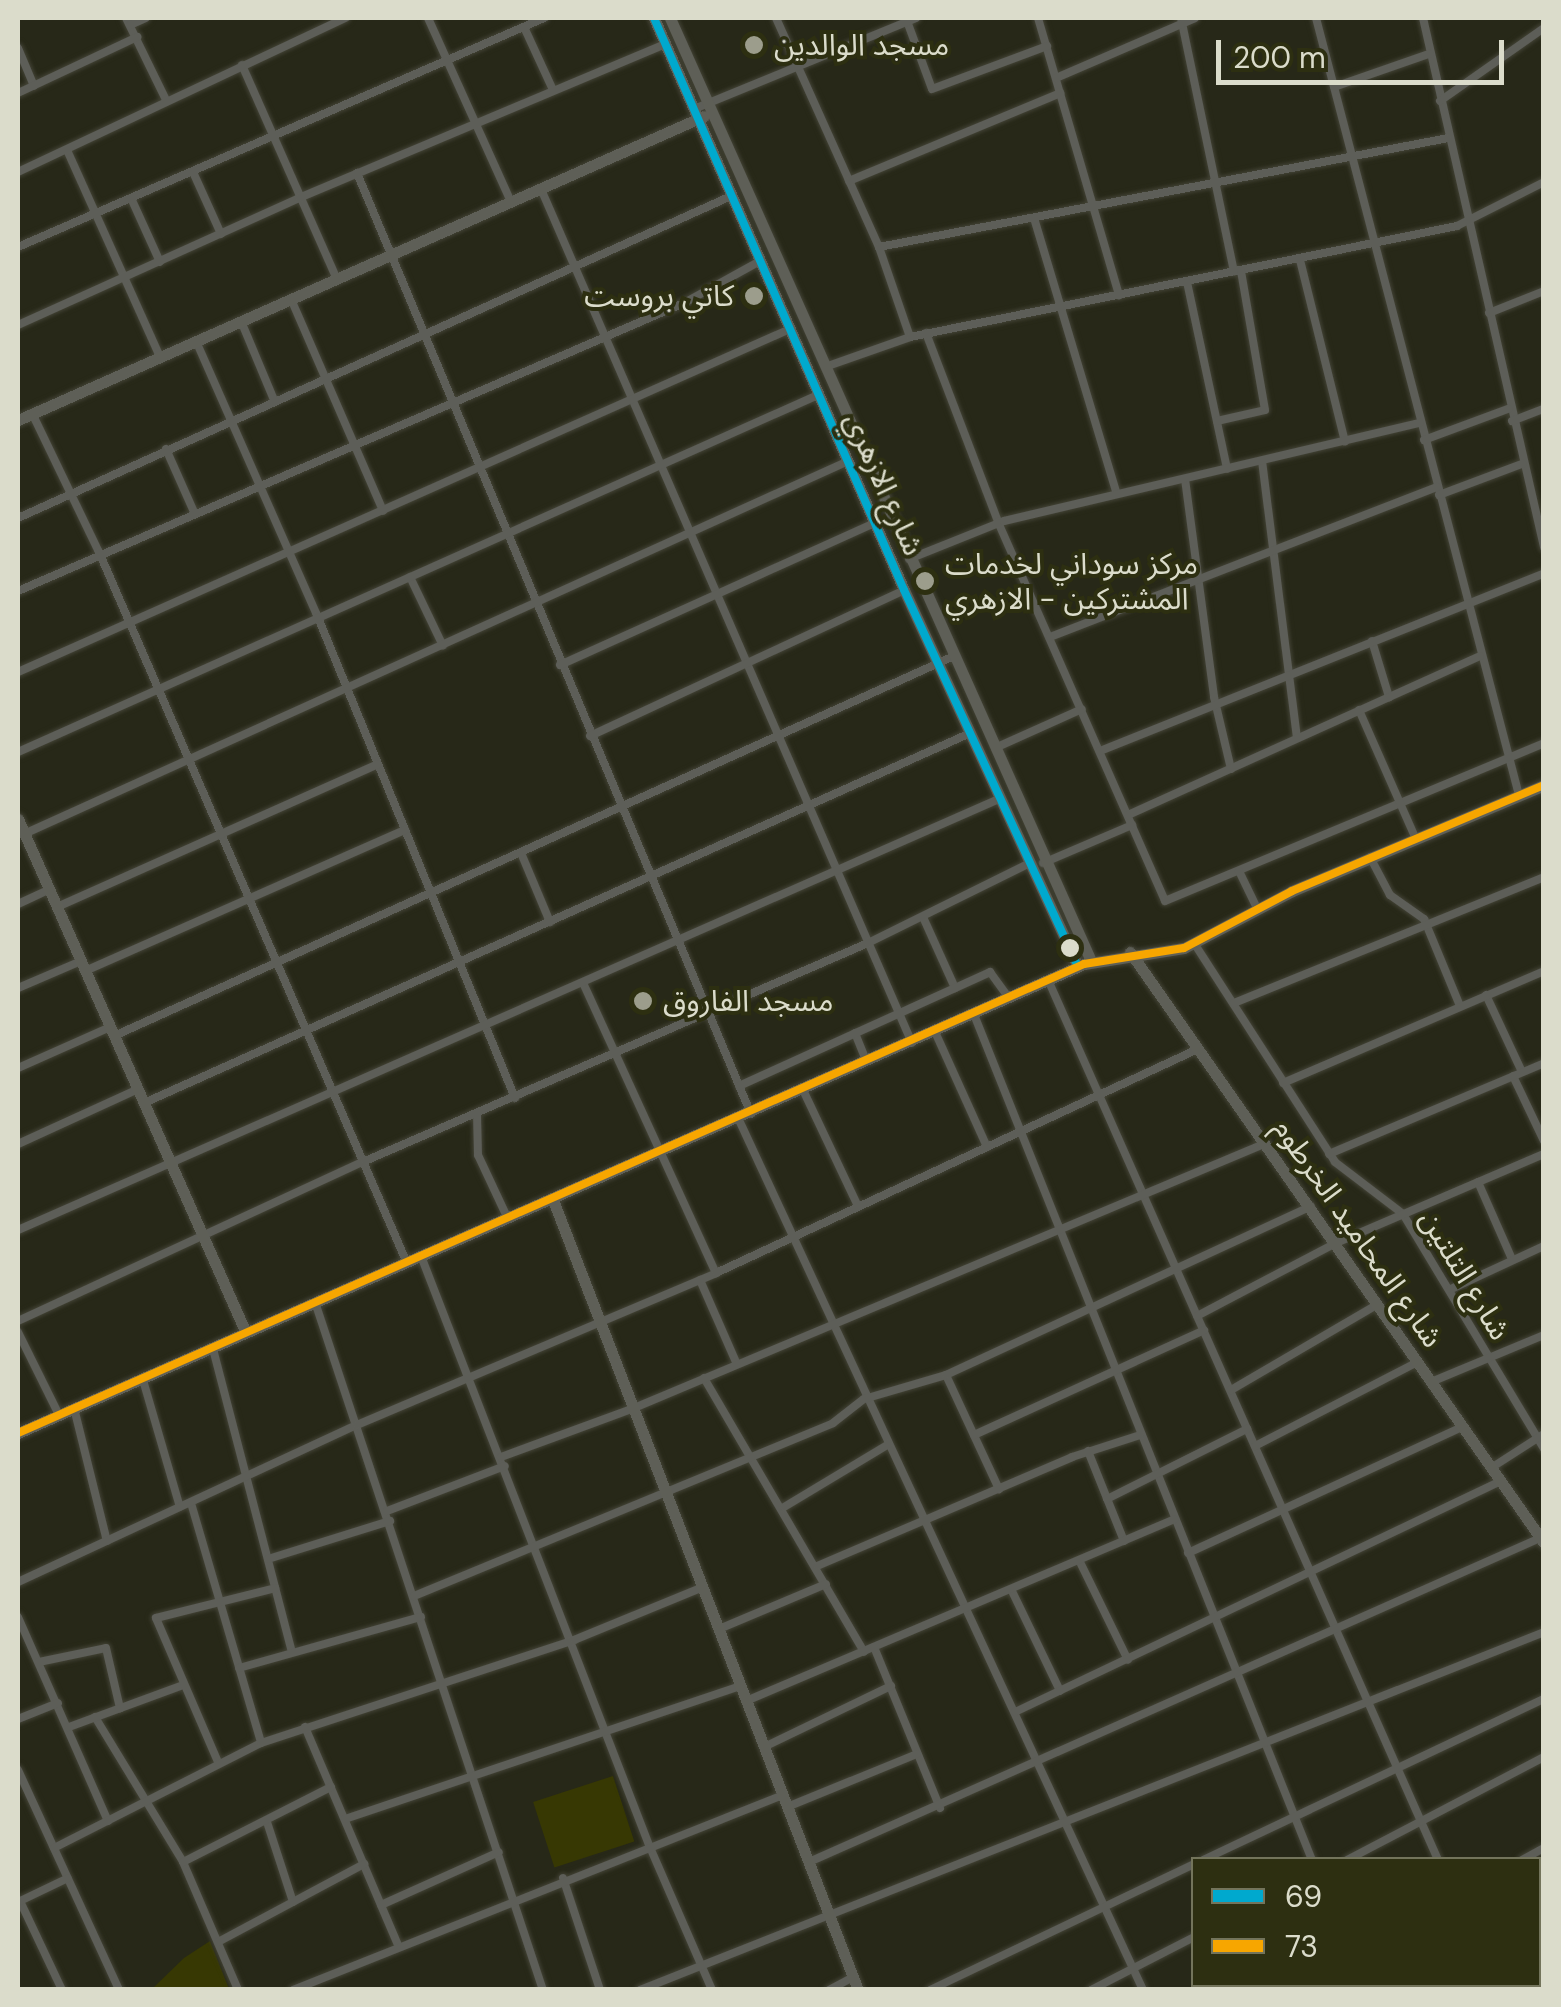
<!DOCTYPE html>
<html>
<head>
<meta charset="utf-8">
<style>
  body { margin:0 }
  #map { position:relative; width:1561px; height:2007px; overflow:hidden; background:#272818; font-family:"DM Sans","Noto Sans Arabic",sans-serif }
  div>[style] { position:absolute }
  [style*='--x'] { left:calc(var(--x)*1px); top:calc(var(--y)*1px); width:calc(var(--w)*1px); rotate:calc(var(--a)*1deg) }
  .green>* { inset:0; background:#373803; transform-origin:0 0 }
  .roads { filter:drop-shadow(0 0 2px #434336) drop-shadow(0 0 2px #434336) }
  .street>* { height:8px; margin:-4px; padding:0 4px; transform-origin:4px; border-radius:4px; background:#5d5e58 }
  .secondary>* { height:11px; margin:-5.5px; padding:0 5.5px; transform-origin:5.5px; border-radius:5.5px; background:#5e5f57 }
  .bus-1>* { height:8px; margin:-4px; padding:0 4px; transform-origin:4px; border-radius:4px; background:#00a9ce }
  .bus-2>* { height:8px; margin:-4px; padding:0 4px; transform-origin:4px; border-radius:4px; background:#f7a600 }
  .dots>* { width:28px; height:28px; translate:-50% -50%; box-sizing:border-box; border:5px solid #2d2f11; border-radius:50% }
  span { translate:-50% -50%; white-space:nowrap; text-align:center; line-height:1.15; -webkit-text-stroke:8px #2d2f11; paint-order:stroke }
  .poi-label { font-size:30px; color:#dbdccb }
  .left { translate:0 -50%; text-align:left }
  .right { translate:-100% -50%; text-align:right }
  .street-label { font-size:30px; color:#dbdccb }
  .frame { position:absolute; inset:0; border:20px solid #dbdccb; pointer-events:none }
  .legend { position:absolute; left:1191px; top:1857px; width:350px; height:130px; box-sizing:border-box; background:#2d2f11; border:2px solid #73745b; margin:0; padding:12px 18px; list-style:none; font-size:30px; color:#dbdccb }
  .legend li { display:flex; align-items:center; gap:20px; height:50px }
  .legend b { width:50px; border:2px solid #73745b }
  .scale { position:absolute; left:1216px; top:40px; width:288px; height:45px; box-sizing:border-box; border:5px solid #dbdccb; border-top:0; padding-left:12px; font-size:30px; line-height:35px; white-space:nowrap; color:#dbdccb; -webkit-text-stroke:8px #2d2f11; paint-order:stroke }
</style>
</head>
<body>
<div id="map">
  <div class="green">
    <div style="left:613px;top:1776px;width:69px;height:84px;rotate:72deg"></div>
    <div style="clip-path:polygon(210px 1941px,229px 1989px,152px 1989px,184px 1958px)"></div>
  </div>
  <div class="roads">
    <div class="street">
      <div style="--x:126;--y:18;--w:91;--a:64"></div>
      <div style="--x:428;--y:18;--w:202;--a:65.7"></div>
      <div style="--x:776;--y:18;--w:251;--a:65.8"></div>
      <div style="--x:879;--y:247;--w:95;--a:71"></div>
      <div style="--x:1038;--y:18;--w:289;--a:73.7"></div>
      <div style="--x:1181;--y:18;--w:259;--a:78.2"></div>
      <div style="--x:1316;--y:18;--w:803;--a:75.36"></div>
      <div style="--x:1423;--y:18;--w:543;--a:77.12"></div>
      <div style="--x:907;--y:21;--w:72;--a:69.8"></div>
      <div style="--x:932;--y:89;--w:123;--a:-20.5"></div>
      <div style="--x:130;--y:25;--w:17;--a:-24"></div>
      <div style="--x:524;--y:27;--w:69;--a:65.3"></div>
      <div style="--x:18;--y:48;--w:41;--a:67.2"></div>
      <div style="--x:242;--y:65;--w:234;--a:66.1"></div>
      <div style="--x:1056;--y:78;--w:151;--a:-23.3"></div>
      <div style="--x:1334;--y:87;--w:101;--a:-19.2"></div>
      <div style="--x:18;--y:93;--w:132;--a:-25.2"></div>
      <div style="--x:1440;--y:101;--w:127;--a:-35.1"></div>
      <div style="--x:694;--y:109;--w:240;--a:-22.3"></div>
      <div style="--x:67;--y:150;--w:227;--a:65.8"></div>
      <div style="--x:18;--y:172;--w:362;--a:-25.2"></div>
      <div style="--x:193;--y:172;--w:68;--a:65.7"></div>
      <div style="--x:357;--y:173;--w:1020;--a:67.28"></div>
      <div style="--x:849;--y:181;--w:229;--a:-22.6"></div>
      <div style="--x:541;--y:189;--w:931;--a:66.52"></div>
      <div style="--x:131;--y:198;--w:70;--a:65.6"></div>
      <div style="--x:1034;--y:218;--w:288;--a:73.3"></div>
      <div style="--x:18;--y:247;--w:574;--a:-23.53"></div>
      <div style="--x:879;--y:247;--w:579;--a:-10.84"></div>
      <div style="--x:1300;--y:260;--w:187;--a:76.1"></div>
      <div style="--x:1187;--y:282;--w:191;--a:77.9"></div>
      <div style="--x:291;--y:299;--w:231;--a:66.5"></div>
      <div style="--x:1489;--y:313;--w:59;--a:-21.8"></div>
      <div style="--x:241;--y:321;--w:86;--a:67.3"></div>
      <div style="--x:18;--y:325;--w:308;--a:-24.3"></div>
      <div style="--x:299;--y:198;--w:398;--a:-22.8"></div>
      <div style="--x:926;--y:333;--w:202;--a:69.1"></div>
      <div style="--x:998;--y:522;--w:414;--a:66.2"></div>
      <div style="--x:1165;--y:901;--w:411;--a:-22.6"></div>
      <div style="--x:196;--y:341;--w:300;--a:66.2"></div>
      <div style="--x:317;--y:615;--w:522;--a:67.71"></div>
      <div style="--x:825;--y:367;--w:90;--a:-19.4"></div>
      <div style="--x:910;--y:337;--w:558;--a:-11.47"></div>
      <div style="--x:1457;--y:226;--w:97;--a:-26.8"></div>
      <div style="--x:32;--y:413;--w:154;--a:64.3"></div>
      <div style="--x:99;--y:552;--w:775;--a:66.58"></div>
      <div style="--x:1217;--y:421;--w:49;--a:-12.9"></div>
      <div style="--x:1265;--y:410;--w:141;--a:-99.8"></div>
      <div style="--x:1512;--y:421;--w:34;--a:-21"></div>
      <div style="--x:1424;--y:440;--w:90;--a:-20.3"></div>
      <div style="--x:166;--y:449;--w:69;--a:66"></div>
      <div style="--x:1262;--y:461;--w:279;--a:82.8"></div>
      <div style="--x:1185;--y:479;--w:220;--a:82.4"></div>
      <div style="--x:1214;--y:697;--w:74;--a:76.7"></div>
      <div style="--x:1439;--y:495;--w:89;--a:-20.5"></div>
      <div style="--x:18;--y:518;--w:782;--a:-24.3"></div>
      <div style="--x:909;--y:559;--w:102;--a:-21.8"></div>
      <div style="--x:1004;--y:521;--w:427;--a:-13.3"></div>
      <div style="--x:410;--y:577;--w:76;--a:64.4"></div>
      <div style="--x:18;--y:591;--w:726;--a:-23.39"></div>
      <div style="--x:684;--y:303;--w:87;--a:-28.9"></div>
      <div style="--x:1050;--y:637;--w:415;--a:-21.2"></div>
      <div style="--x:1372;--y:641;--w:59;--a:73.1"></div>
      <div style="--x:560;--y:665;--w:346;--a:-24.3"></div>
      <div style="--x:18;--y:672;--w:845;--a:-23.96"></div>
      <div style="--x:1359;--y:710;--w:141;--a:66.2"></div>
      <div style="--x:590;--y:736;--w:346;--a:-24.9"></div>
      <div style="--x:995;--y:748;--w:95;--a:-24.1"></div>
      <div style="--x:1100;--y:751;--w:478;--a:-21.8"></div>
      <div style="--x:18;--y:752;--w:876;--a:-24.05"></div>
      <div style="--x:1128;--y:815;--w:386;--a:-24.3"></div>
      <div style="--x:24;--y:834;--w:904;--a:-24.35"></div>
      <div style="--x:521;--y:853;--w:75;--a:67.2"></div>
      <div style="--x:1370;--y:857;--w:43;--a:62.2"></div>
      <div style="--x:1390;--y:895;--w:42;--a:35.2"></div>
      <div style="--x:1424;--y:919;--w:94;--a:67.5"></div>
      <div style="--x:1043;--y:863;--w:97;--a:-23.1"></div>
      <div style="--x:1239;--y:871;--w:41;--a:64.1"></div>
      <div style="--x:18;--y:904;--w:33;--a:-25"></div>
      <div style="--x:57;--y:907;--w:351;--a:-24"></div>
      <div style="--x:923;--y:917;--w:78;--a:65.7"></div>
      <div style="--x:1194;--y:943;--w:260;--a:57.2"></div>
      <div style="--x:1335;--y:1162;--w:86;--a:37.4"></div>
      <div style="--x:1403;--y:1214;--w:274;--a:59"></div>
      <div style="--x:85;--y:971;--w:350;--a:-23.8"></div>
      <div style="--x:1049;--y:982;--w:960;--a:66.1"></div>
      <div style="--x:584;--y:985;--w:317;--a:65.4"></div>
      <div style="--x:18;--y:988;--w:69;--a:-23.2"></div>
      <div style="--x:1486;--y:995;--w:85;--a:64.9"></div>
      <div style="--x:1234;--y:1003;--w:335;--a:-22.1"></div>
      <div style="--x:975;--y:1017;--w:908;--a:68.21"></div>
      <div style="--x:855;--y:1033;--w:29;--a:68"></div>
      <div style="--x:936;--y:1034;--w:124;--a:65.7"></div>
      <div style="--x:114;--y:1036;--w:920;--a:-24.34"></div>
      <div style="--x:18;--y:1068;--w:101;--a:-24"></div>
      <div style="--x:1513;--y:1076;--w:72;--a:64.5"></div>
      <div style="--x:1283;--y:1083;--w:284;--a:-23.2"></div>
      <div style="--x:739;--y:1086;--w:276;--a:-24.4"></div>
      <div style="--x:990;--y:972;--w:32;--a:54"></div>
      <div style="--x:804;--y:1092;--w:126;--a:64.7"></div>
      <div style="--x:144;--y:1103;--w:903;--a:-24.12"></div>
      <div style="--x:477;--y:1114;--w:41;--a:88.6"></div>
      <div style="--x:478;--y:1155;--w:71;--a:64.9"></div>
      <div style="--x:739;--y:1120;--w:959;--a:65.09"></div>
      <div style="--x:18;--y:1144;--w:132;--a:-24.6"></div>
      <div style="--x:1329;--y:1154;--w:233;--a:-22.9"></div>
      <div style="--x:1478;--y:1182;--w:84;--a:66.2"></div>
      <div style="--x:18;--y:1230;--w:1072;--a:-23.72"></div>
      <div style="--x:421;--y:1256;--w:632;--a:68.84"></div>
      <div style="--x:649;--y:1845;--w:158;--a:66.5"></div>
      <div style="--x:700;--y:1280;--w:90;--a:66.3"></div>
      <div style="--x:1451;--y:1289;--w:102;--a:-24.8"></div>
      <div style="--x:315;--y:1302;--w:725;--a:71.67"></div>
      <div style="--x:1197;--y:1316;--w:157;--a:-27.7"></div>
      <div style="--x:1336;--y:1243;--w:226;--a:-23.2"></div>
      <div style="--x:18;--y:1321;--w:382;--a:-24.8"></div>
      <div style="--x:365;--y:1161;--w:548;--a:-23.43"></div>
      <div style="--x:868;--y:943;--w:178;--a:-26.3"></div>
      <div style="--x:18;--y:1332;--w:93;--a:63.7"></div>
      <div style="--x:213;--y:1349;--w:313;--a:75.4"></div>
      <div style="--x:946;--y:1375;--w:126;--a:65.1"></div>
      <div style="--x:704;--y:1378;--w:317;--a:59.7"></div>
      <div style="--x:143;--y:1380;--w:132;--a:73.8"></div>
      <div style="--x:1431;--y:1382;--w:122;--a:-22.6"></div>
      <div style="--x:1231;--y:1390;--w:170;--a:-30.3"></div>
      <div style="--x:74;--y:1408;--w:137;--a:76.1"></div>
      <div style="--x:974;--y:1435;--w:253;--a:-24.5"></div>
      <div style="--x:1255;--y:1446;--w:183;--a:-27.3"></div>
      <div style="--x:1088;--y:1451;--w:97;--a:68.2"></div>
      <div style="--x:501;--y:1457;--w:142;--a:-20.2"></div>
      <div style="--x:634;--y:1408;--w:683;--a:-22.74"></div>
      <div style="--x:1491;--y:1468;--w:63;--a:-32.7"></div>
      <div style="--x:1107;--y:1499;--w:157;--a:-26.6"></div>
      <div style="--x:191;--y:1503;--w:250;--a:73.7"></div>
      <div style="--x:784;--y:1507;--w:122;--a:-31"></div>
      <div style="--x:387;--y:1511;--w:126;--a:-20.9"></div>
      <div style="--x:1188;--y:1553;--w:302;--a:-24.7"></div>
      <div style="--x:268;--y:1559;--w:128;--a:-17.3"></div>
      <div style="--x:1079;--y:1560;--w:111;--a:63.9"></div>
      <div style="--x:817;--y:1566;--w:277;--a:-23.1"></div>
      <div style="--x:1072;--y:1457;--w:71;--a:-17.9"></div>
      <div style="--x:18;--y:1582;--w:374;--a:-24.9"></div>
      <div style="--x:357;--y:1425;--w:390;--a:-22.9"></div>
      <div style="--x:716;--y:1273;--w:532;--a:-24.93"></div>
      <div style="--x:1011;--y:1589;--w:113;--a:64.3"></div>
      <div style="--x:414;--y:1596;--w:453;--a:-22.4"></div>
      <div style="--x:833;--y:1423;--w:39;--a:-38"></div>
      <div style="--x:864;--y:1399;--w:85;--a:-16.3"></div>
      <div style="--x:946;--y:1375;--w:402;--a:-24.8"></div>
      <div style="--x:18;--y:1617;--w:223;--a:66.2"></div>
      <div style="--x:719;--y:1629;--w:116;--a:-22.8"></div>
      <div style="--x:874;--y:1647;--w:174;--a:67.7"></div>
      <div style="--x:39;--y:1662;--w:68;--a:-11.8"></div>
      <div style="--x:106;--y:1648;--w:62;--a:76.9"></div>
      <div style="--x:239;--y:1668;--w:189;--a:-15.7"></div>
      <div style="--x:746;--y:1701;--w:465;--a:-23"></div>
      <div style="--x:1015;--y:1712;--w:536;--a:-25.42"></div>
      <div style="--x:95;--y:1717;--w:170;--a:58.7"></div>
      <div style="--x:183;--y:1862;--w:139;--a:66.7"></div>
      <div style="--x:18;--y:1719;--w:43;--a:-21.8"></div>
      <div style="--x:69;--y:1727;--w:121;--a:-20.2"></div>
      <div style="--x:305;--y:1727;--w:235;--a:66.9"></div>
      <div style="--x:764;--y:1747;--w:141;--a:-25.7"></div>
      <div style="--x:218;--y:1762;--w:157;--a:-113.3"></div>
      <div style="--x:156;--y:1618;--w:123;--a:-14.1"></div>
      <div style="--x:18;--y:1770;--w:242;--a:65.3"></div>
      <div style="--x:787;--y:1807;--w:140;--a:-22.2"></div>
      <div style="--x:345;--y:1819;--w:418;--a:-18.6"></div>
      <div style="--x:267;--y:1822;--w:84;--a:72"></div>
      <div style="--x:54;--y:1848;--w:232;--a:-26.9"></div>
      <div style="--x:261;--y:1743;--w:330;--a:-18.2"></div>
      <div style="--x:574;--y:1640;--w:139;--a:-22.3"></div>
      <div style="--x:1203;--y:1860;--w:377;--a:-25.3"></div>
      <div style="--x:1347;--y:1860;--w:222;--a:-27.6"></div>
      <div style="--x:1522;--y:1860;--w:25;--a:-29"></div>
      <div style="--x:183;--y:1862;--w:166;--a:-26.9"></div>
      <div style="--x:809;--y:1862;--w:800;--a:-23.9"></div>
      <div style="--x:563;--y:1878;--w:118;--a:71.7"></div>
      <div style="--x:20;--y:1901;--w:98;--a:64.7"></div>
      <div style="--x:18;--y:1902;--w:55;--a:-25.6"></div>
      <div style="--x:381;--y:1905;--w:129;--a:-24.2"></div>
      <div style="--x:218;--y:1942;--w:166;--a:-28.1"></div>
      <div style="--x:1364;--y:1984;--w:6;--a:72"></div>
      <div style="--x:1498;--y:1984;--w:6;--a:72"></div>
      <div style="--x:293;--y:1990;--w:527;--a:-21.7"></div>
      <div style="--x:640;--y:1990;--w:972;--a:-21.6"></div>
      <div style="--x:829;--y:1990;--w:27;--a:-28"></div>
      <div style="--x:930;--y:1990;--w:293;--a:-25.5"></div>
      <div style="--x:1091;--y:1990;--w:116;--a:-27.2"></div>
      <div style="--x:1269;--y:1990;--w:12;--a:-31"></div>
    </div>
    <div class="secondary">
      <div style="--x:654;--y:18;--w:624;--a:66.39"></div>
      <div style="--x:904;--y:590;--w:414;--a:65.2"></div>
      <div style="--x:670;--y:18;--w:1033;--a:65.94"></div>
      <div style="--x:18;--y:420;--w:750;--a:-23.9"></div>
      <div style="--x:18;--y:819;--w:562;--a:66.08"></div>
      <div style="--x:1130;--y:952;--w:722;--a:54.99"></div>
      <div style="--x:553;--y:1200;--w:847;--a:68.89"></div>
      <div style="--x:18;--y:1433;--w:1165;--a:-23.75"></div>
      <div style="--x:1084;--y:964;--w:101;--a:-9.1"></div>
      <div style="--x:1184;--y:948;--w:122;--a:-27.8"></div>
      <div style="--x:1292;--y:891;--w:273;--a:-22.8"></div>
    </div>
  </div>
  <div class="bus-1">
    <div style="--x:654;--y:18;--w:624;--a:66.39"></div>
    <div style="--x:904;--y:590;--w:414;--a:65.2"></div>
  </div>
  <div class="bus-2">
    <div style="--x:18;--y:1433;--w:1165;--a:-23.75"></div>
    <div style="--x:1084;--y:964;--w:101;--a:-9.1"></div>
    <div style="--x:1184;--y:948;--w:122;--a:-27.8"></div>
    <div style="--x:1292;--y:891;--w:273;--a:-22.8"></div>
  </div>
  <div class="dots">
    <div style="left:754px;top:45px;background:#9c9d8c"></div>
    <div style="left:754px;top:296px;background:#9c9d8c"></div>
    <div style="left:925px;top:581px;background:#9c9d8c"></div>
    <div style="left:1070px;top:948px;background:#dbdccb"></div>
    <div style="left:643px;top:1001px;background:#9c9d8c"></div>
  </div>
  <div class="poi-label">
    <span class="left" style="left:774px;top:45px">مسجد الوالدين</span>
    <span class="right" style="left:734px;top:296px">كاتي بروست</span>
    <span class="left" style="left:945px;top:581px">مركز سوداني لخدمات<br>المشتركين - الازهري</span>
    <span class="left" style="left:663px;top:1001px">مسجد الفاروق</span>
  </div>
  <div class="street-label">
    <span style="left:884px;top:484px;rotate:66deg">شارع الازهري</span>
    <span style="left:1358px;top:1233px;rotate:55deg">شارع المحاميد الخرطوم</span>
    <span style="left:1465px;top:1275px;rotate:59deg">شارع التلتين</span>
  </div>
  <div class="frame"></div>
  <ul class="legend">
  <li><b style="height:12px;background:#00a9ce"></b>69</li>
  <li><b style="height:12px;background:#f7a600"></b>73</li>
  </ul>
  <div class="scale">200 m</div>
</div>
</body>
</html>
